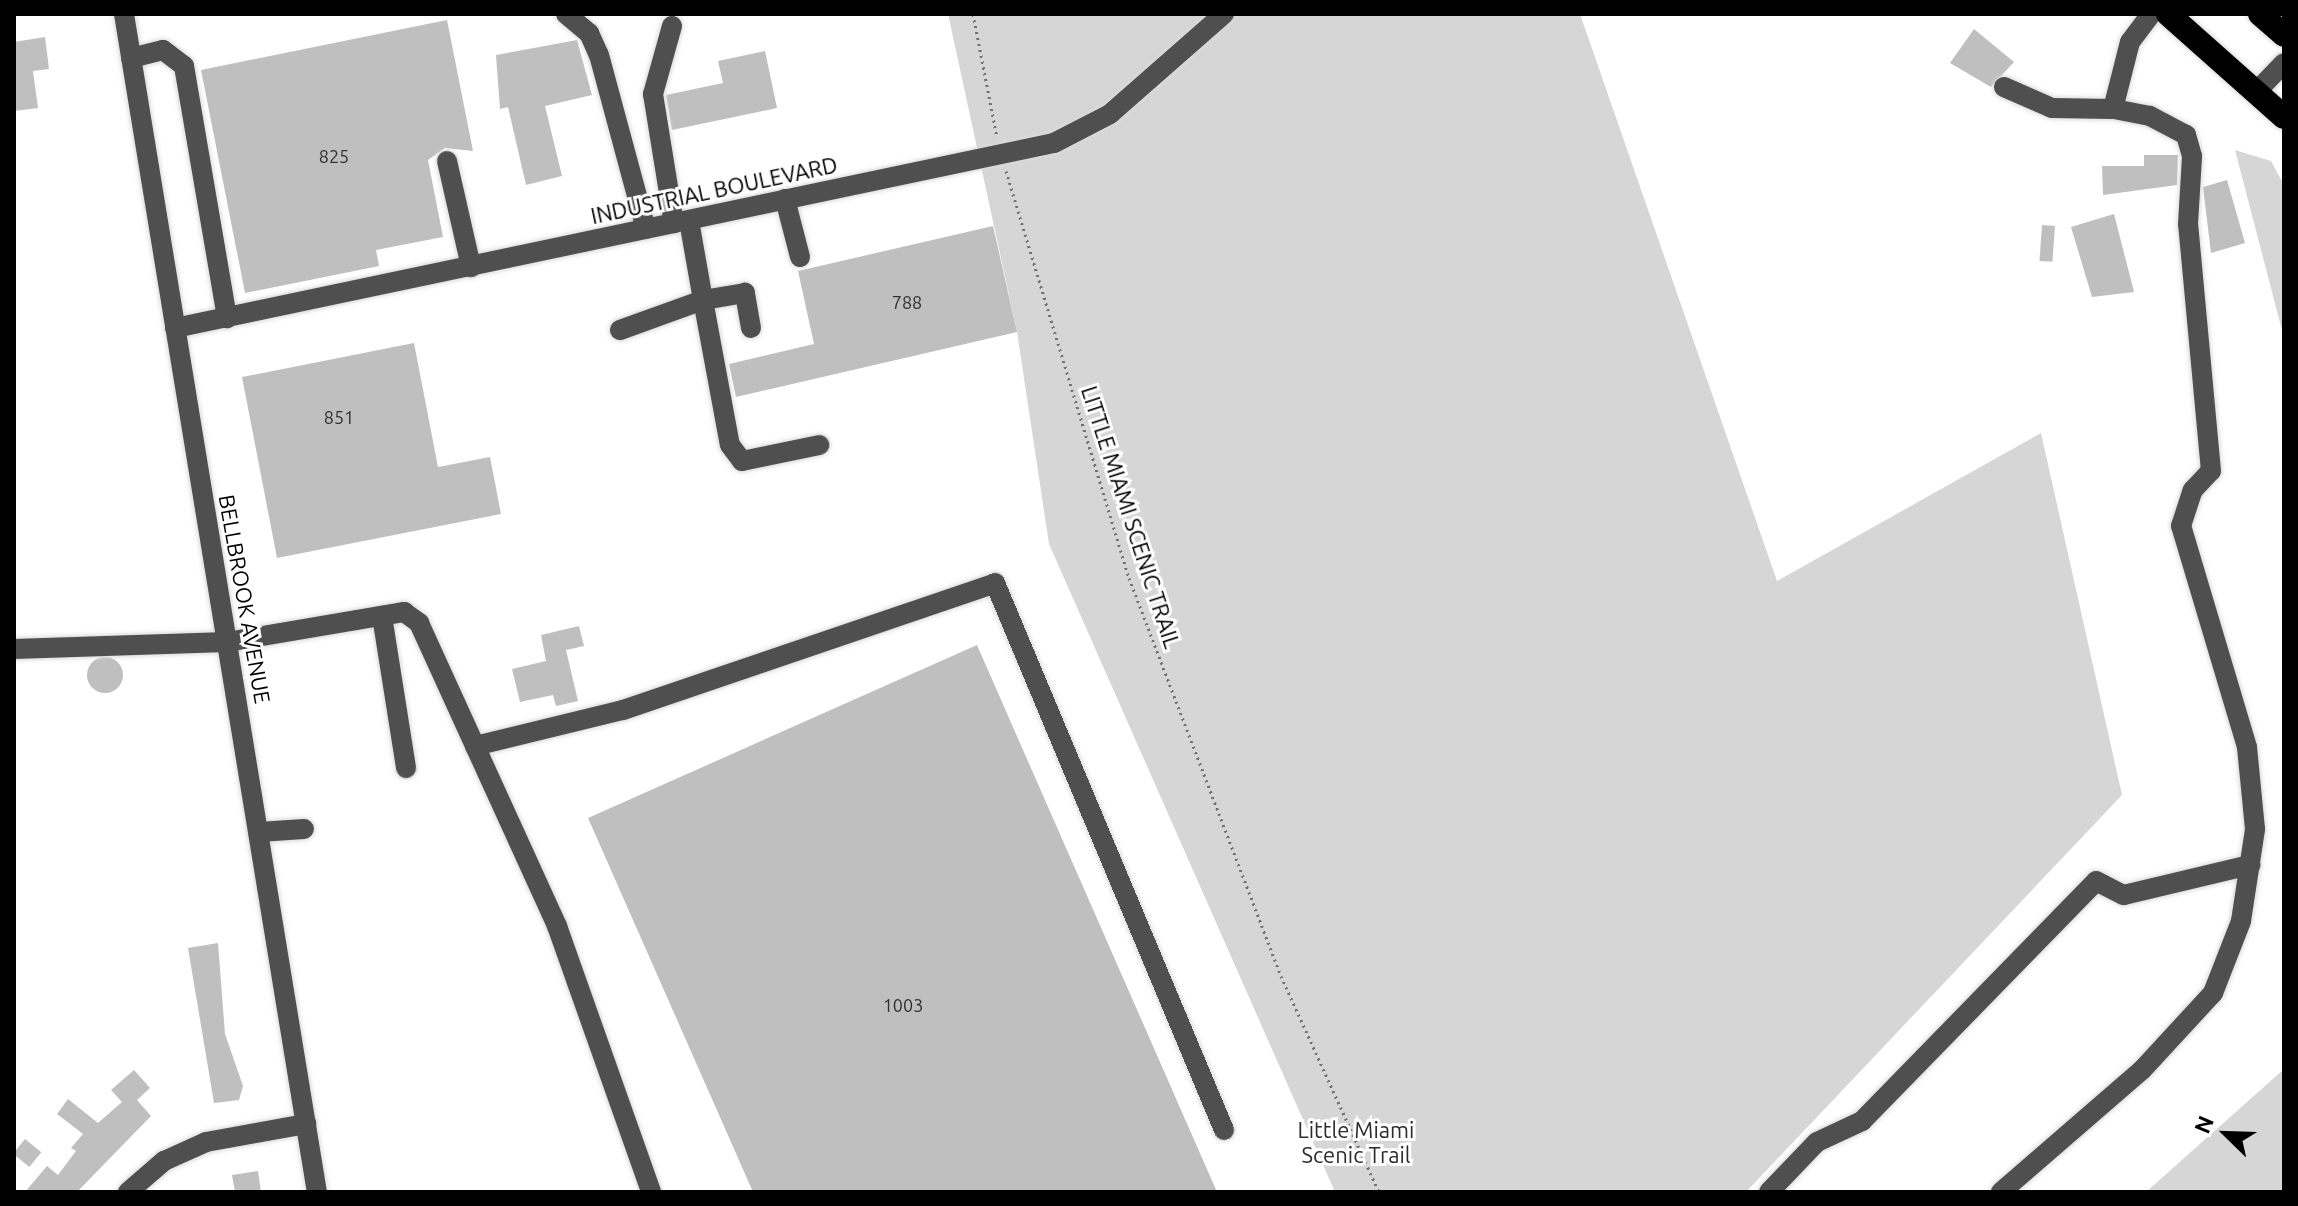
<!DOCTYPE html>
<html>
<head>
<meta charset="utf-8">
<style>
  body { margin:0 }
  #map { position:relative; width:2298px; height:1206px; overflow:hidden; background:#fff; font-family:Ubuntu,sans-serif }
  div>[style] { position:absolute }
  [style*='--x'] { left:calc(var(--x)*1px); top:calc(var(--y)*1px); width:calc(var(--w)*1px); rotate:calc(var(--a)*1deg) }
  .green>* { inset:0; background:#d6d6d6 }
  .building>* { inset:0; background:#bfbfbf; transform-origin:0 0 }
  .round { border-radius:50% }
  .path>* { height:3px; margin-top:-1.5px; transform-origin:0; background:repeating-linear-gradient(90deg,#717171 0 2px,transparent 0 6px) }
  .roads { filter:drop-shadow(0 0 2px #dbdbdb) drop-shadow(0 0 2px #dbdbdb) }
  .minor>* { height:20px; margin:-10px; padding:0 10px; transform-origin:10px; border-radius:10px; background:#4f4f4f }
  .highway>* { height:24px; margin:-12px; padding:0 12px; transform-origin:12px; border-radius:12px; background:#000 }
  span { translate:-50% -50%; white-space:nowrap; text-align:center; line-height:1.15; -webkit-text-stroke:6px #fff; paint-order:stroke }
  .number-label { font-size:18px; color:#303030 }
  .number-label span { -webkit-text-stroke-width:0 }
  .street-label { font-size:22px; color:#000 }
  .park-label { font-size:22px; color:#2d2d2d }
  .frame { position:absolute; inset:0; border:16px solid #000; pointer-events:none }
  .north { position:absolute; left:2186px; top:1094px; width:80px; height:80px; -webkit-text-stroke:6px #fff; paint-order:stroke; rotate:293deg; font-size:22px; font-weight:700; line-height:32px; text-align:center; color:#000 }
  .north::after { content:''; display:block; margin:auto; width:28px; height:36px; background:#000; clip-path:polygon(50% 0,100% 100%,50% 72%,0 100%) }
</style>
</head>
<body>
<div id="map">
  <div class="green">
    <div style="clip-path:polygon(948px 14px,1580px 14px,1777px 581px,2041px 433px,2122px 795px,1746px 1192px,1335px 1192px,1049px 544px,1017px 332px)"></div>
    <div style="clip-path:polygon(2235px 150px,2271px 161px,2284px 185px,2284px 338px)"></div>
    <div style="clip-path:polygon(2284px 1069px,2284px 1192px,2146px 1192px)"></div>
  </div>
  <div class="building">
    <div style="clip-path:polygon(447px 20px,473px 151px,445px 148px,428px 160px,443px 237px,376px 250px,379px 266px,245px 293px,201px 70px)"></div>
    <div style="clip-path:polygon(1974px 29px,2014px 62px,1991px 87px,1950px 63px)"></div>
    <div style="clip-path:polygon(45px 37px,49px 69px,33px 71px,38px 108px,14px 111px,14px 42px)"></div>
    <div style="clip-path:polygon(577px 40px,592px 95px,545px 106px,562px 176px,526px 185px,508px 107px,500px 109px,496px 55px)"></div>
    <div style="clip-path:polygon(765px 51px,777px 108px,672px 130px,666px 95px,723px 83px,718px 61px)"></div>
    <div style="clip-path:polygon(2144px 155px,2178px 155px,2177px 185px,2103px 195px,2102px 166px,2144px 166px)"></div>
    <div style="clip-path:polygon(2227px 180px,2245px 243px,2211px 253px,2203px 187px)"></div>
    <div style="clip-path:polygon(2114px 214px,2134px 292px,2092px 297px,2071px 227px)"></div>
    <div style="left:2042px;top:225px;width:13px;height:36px;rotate:4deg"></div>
    <div style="clip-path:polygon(993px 226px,1017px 332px,736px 397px,729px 364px,814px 344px,798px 271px)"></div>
    <div style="clip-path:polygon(414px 343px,438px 467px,490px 457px,501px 514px,277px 558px,242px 377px)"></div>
    <div style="clip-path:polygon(579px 626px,584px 646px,566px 650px,578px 701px,556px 706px,553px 695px,520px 702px,512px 669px,546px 661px,541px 635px)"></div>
    <div style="clip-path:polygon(977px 645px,1217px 1192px,753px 1192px,588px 818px)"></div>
    <div class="round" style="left:87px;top:657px;width:36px;height:36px"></div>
    <div style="clip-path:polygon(218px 943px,225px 1034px,243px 1086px,239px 1100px,214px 1103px,188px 948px)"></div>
    <div style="clip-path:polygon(134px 1070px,150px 1088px,137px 1100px,151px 1116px,77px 1192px,25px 1192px,47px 1166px,58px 1175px,76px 1151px,71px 1148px,83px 1134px,57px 1114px,68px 1099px,98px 1123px,122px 1102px,111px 1090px)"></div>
    <div style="left:25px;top:1139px;width:21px;height:19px;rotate:39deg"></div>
    <div style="clip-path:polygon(258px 1171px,261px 1192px,235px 1192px,232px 1175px)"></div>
  </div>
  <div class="path">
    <div style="--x:973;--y:14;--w:125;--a:79"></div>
    <div style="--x:1006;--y:171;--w:425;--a:73.2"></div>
    <div style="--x:1129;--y:578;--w:426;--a:69.1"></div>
    <div style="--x:1281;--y:976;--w:237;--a:65.6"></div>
  </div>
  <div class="roads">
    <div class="minor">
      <div style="--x:124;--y:14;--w:1194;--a:80.7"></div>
      <div style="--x:566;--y:14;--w:30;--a:40"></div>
      <div style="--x:589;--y:33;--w:24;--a:66"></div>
      <div style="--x:599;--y:55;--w:180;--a:74.9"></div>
      <div style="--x:672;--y:26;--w:71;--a:105.6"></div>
      <div style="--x:653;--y:94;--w:131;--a:80.8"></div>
      <div style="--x:131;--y:58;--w:33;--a:-14"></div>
      <div style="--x:163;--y:50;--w:26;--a:37"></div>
      <div style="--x:184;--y:66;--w:256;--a:80.3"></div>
      <div style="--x:2004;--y:87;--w:52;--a:23.6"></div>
      <div style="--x:2052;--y:108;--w:61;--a:0.9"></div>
      <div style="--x:2113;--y:109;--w:69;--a:-75.8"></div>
      <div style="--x:2130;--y:42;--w:35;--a:-53"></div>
      <div style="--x:2256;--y:92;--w:40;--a:-46"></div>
      <div style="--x:447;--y:161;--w:109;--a:77.2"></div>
      <div style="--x:785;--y:199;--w:60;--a:75.5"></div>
      <div style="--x:175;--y:328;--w:898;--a:-11.89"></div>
      <div style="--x:1054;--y:143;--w:63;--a:-27.4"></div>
      <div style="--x:1110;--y:114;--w:152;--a:-41.3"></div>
      <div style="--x:751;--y:328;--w:36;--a:-100"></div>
      <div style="--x:745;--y:293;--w:43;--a:170.5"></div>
      <div style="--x:703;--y:300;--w:147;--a:79.5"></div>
      <div style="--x:730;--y:445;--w:20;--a:53"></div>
      <div style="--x:742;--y:461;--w:79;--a:-11.7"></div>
      <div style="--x:620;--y:330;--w:88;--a:-19.9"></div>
      <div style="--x:703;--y:300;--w:80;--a:-100"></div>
      <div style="--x:382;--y:616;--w:154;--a:81"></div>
      <div style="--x:14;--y:649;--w:213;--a:-1.9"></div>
      <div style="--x:227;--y:642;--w:180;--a:-9.6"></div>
      <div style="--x:404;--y:612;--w:19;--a:36"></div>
      <div style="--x:419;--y:623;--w:333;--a:65.5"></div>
      <div style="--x:557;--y:926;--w:282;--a:70.5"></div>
      <div style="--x:475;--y:746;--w:152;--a:-13.7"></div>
      <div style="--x:623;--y:710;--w:393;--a:-18.8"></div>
      <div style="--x:995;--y:583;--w:593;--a:67.28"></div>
      <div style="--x:259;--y:832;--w:45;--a:-3.8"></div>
      <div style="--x:128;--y:1192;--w:48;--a:-40.7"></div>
      <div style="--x:164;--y:1161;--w:46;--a:-24.3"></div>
      <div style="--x:206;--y:1142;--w:102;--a:-10.2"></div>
      <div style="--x:1769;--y:1192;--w:69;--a:-46.2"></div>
      <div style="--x:1817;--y:1142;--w:50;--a:-25"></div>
      <div style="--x:1862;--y:1121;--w:335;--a:-45.7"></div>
      <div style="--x:2096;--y:881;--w:31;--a:27"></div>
      <div style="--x:2124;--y:895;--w:130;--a:-13.4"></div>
      <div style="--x:2001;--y:1192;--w:186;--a:-40.9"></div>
      <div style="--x:2142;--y:1070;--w:105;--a:-47.3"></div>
      <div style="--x:2213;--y:993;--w:77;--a:-68.7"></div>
      <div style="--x:2241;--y:921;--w:93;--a:-81.3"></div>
      <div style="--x:2255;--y:829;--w:82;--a:-95.6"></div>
      <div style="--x:2247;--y:747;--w:231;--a:-106.6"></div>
      <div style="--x:2181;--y:526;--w:38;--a:-72"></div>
      <div style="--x:2193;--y:490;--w:26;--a:-47"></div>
      <div style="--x:2211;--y:471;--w:248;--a:-95.3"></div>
      <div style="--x:2188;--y:224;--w:68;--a:-86.6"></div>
      <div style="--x:2192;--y:156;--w:22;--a:-106"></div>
      <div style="--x:2186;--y:135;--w:41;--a:-152.2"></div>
      <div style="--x:2150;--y:116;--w:38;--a:-169"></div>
    </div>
    <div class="highway">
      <div style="--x:2168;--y:14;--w:155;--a:41.6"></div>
      <div style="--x:2260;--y:14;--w:32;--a:41"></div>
    </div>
  </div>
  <div class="number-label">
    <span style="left:334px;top:156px">825</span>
    <span style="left:907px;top:302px">788</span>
    <span style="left:339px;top:417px">851</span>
    <span style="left:903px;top:1005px">1003</span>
  </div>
  <div class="street-label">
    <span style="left:714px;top:190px;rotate:-12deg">INDUSTRIAL BOULEVARD</span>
    <span style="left:1131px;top:517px;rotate:72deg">LITTLE MIAMI SCENIC TRAIL</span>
    <span style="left:245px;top:599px;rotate:80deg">BELLBROOK AVENUE</span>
  </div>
  <div class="park-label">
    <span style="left:1356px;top:1142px">Little Miami<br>Scenic Trail</span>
  </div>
  <div class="frame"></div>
  <div class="north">N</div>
</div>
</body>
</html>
